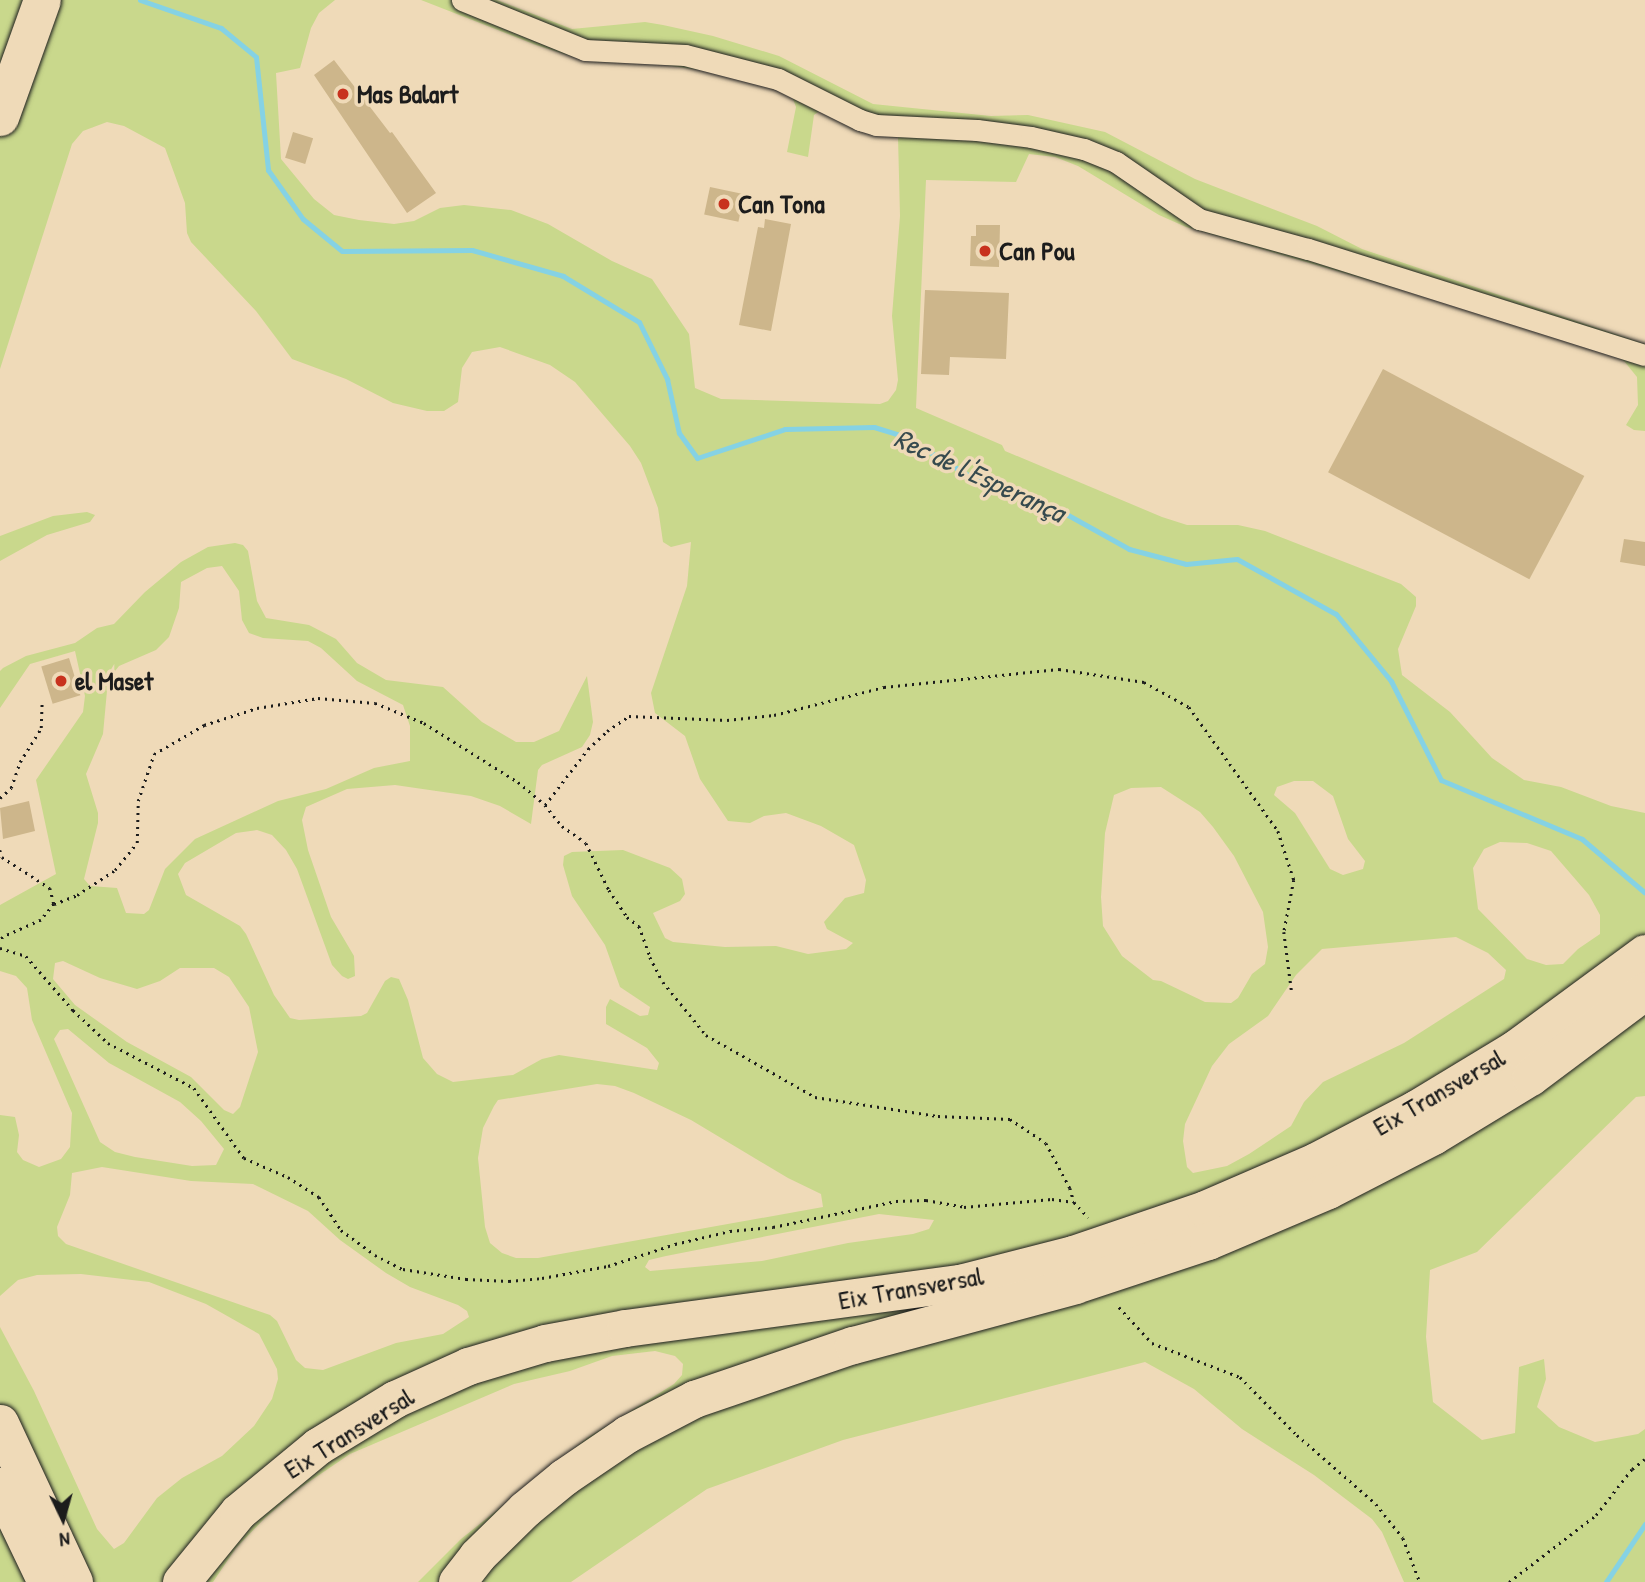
<!DOCTYPE html>
<html>
<head>
<meta charset="utf-8">
<style>
  body { margin:0 }
  #map { position:relative; width:1645px; height:1582px; overflow:hidden; background:#efdab8; font-family:"Patrick Hand",sans-serif }
  div>[style] { position:absolute }
  [style*='--x'] { left:calc(var(--x)*1px); top:calc(var(--y)*1px); width:calc(var(--w)*1px); rotate:calc(var(--a)*1deg) }
  .green>* { inset:0; background:#c9d88c }
  .stream>* { height:5px; margin:-2.5px; padding:0 2.5px; transform-origin:2.5px; border-radius:2.5px; background:#85d2e4 }
  .building>* { inset:0; background:#cdb68b; transform-origin:0 0 }
  .path>* { height:2.5px; margin-top:-1.25px; transform-origin:0; background:repeating-linear-gradient(90deg,#1c1c1c 0 2px,transparent 0 7px) }
  .roads { filter:drop-shadow(0 0 2px #1c1c1c) drop-shadow(0 0 2px #1c1c1c) }
  .street>* { height:21px; margin:-10.5px; padding:0 10.5px; transform-origin:10.5px; border-radius:10.5px; background:#efdab8 }
  .highway>* { height:37px; margin:-18.5px; padding:0 18.5px; transform-origin:18.5px; border-radius:18.5px; background:#efdab8 }
  .dots>* { width:19px; height:19px; translate:-50% -50%; box-sizing:border-box; border:4px solid #efdab8; border-radius:50% }
  span { translate:-50% -50%; white-space:nowrap; text-align:center; line-height:1.15; -webkit-text-stroke:7px #efdab8; paint-order:stroke }
  .poi-label { font-size:26px; color:#1c1c1c; font-weight:700 }
  .left { translate:0 -50%; text-align:left }
  .street-label { font-size:26px; color:#1c1c1c }
  .water-label { font-size:28px; color:#364a4e; font-style:italic }
  .north { position:absolute; left:28px; top:1484px; width:70px; height:70px; -webkit-text-stroke:5px #efdab8; paint-order:stroke; rotate:175deg; font-size:19px; font-weight:700; line-height:28px; text-align:center; color:#1c1c1c }
  .north::after { content:''; display:block; margin:auto; width:24px; height:32px; background:#1c1c1c; clip-path:polygon(50% 0,100% 100%,50% 72%,0 100%) }
</style>
</head>
<body>
<div id="map">
  <div class="green">
    <div style="clip-path:polygon(evenodd,0 0,335px 0,319px 13px,311px 28px,300px 68px,276px 73px,281px 159px,314px 199px,334px 215px,359px 220px,394px 224px,414px 221px,440px 208px,464px 205px,511px 210px,548px 224px,612px 261px,652px 279px,689px 334px,695px 388px,721px 399px,880px 404px,888px 401px,896px 390px,898px 380px,892px 316px,900px 216px,898px 137px,882px 135px,821px 110px,814px 115px,808px 157px,787px 152px,796px 107px,791px 94px,720px 73px,651px 63px,600px 62px,577px 58px,536px 45px,421px 0,497px 0,572px 29px,645px 22px,663px 25px,713px 36px,779px 56px,873px 104px,991px 116px,1028px 115px,1105px 132px,1195px 179px,1317px 226px,1362px 249px,1645px 344px,1645px 431px,1634px 430px,1626px 425px,1638px 405px,1637px 377px,1624px 361px,1605px 349px,1186px 227px,1159px 215px,1078px 166px,1055px 157px,1029px 154px,1016px 182px,926px 180px,916px 408px,1002px 445px,1005px 451px,1162px 517px,1187px 525px,1238px 525px,1265px 531px,1401px 584px,1416px 597px,1416px 606px,1398px 649px,1402px 675px,1450px 712px,1492px 758px,1524px 780px,1561px 787px,1611px 806px,1645px 813px,1645px 1096px,1636px 1097px,1477px 1252px,1430px 1270px,1426px 1337px,1433px 1402px,1482px 1440px,1515px 1433px,1519px 1367px,1544px 1359px,1546px 1379px,1537px 1407px,1559px 1427px,1595px 1442px,1638px 1434px,1645px 1429px,1645px 1582px,1404px 1582px,1382px 1532px,1372px 1519px,1314px 1475px,1242px 1429px,1194px 1389px,1145px 1362px,843px 1440px,707px 1489px,571px 1582px,418px 1582px,461px 1539px,587px 1438px,674px 1384px,682px 1375px,683px 1364px,675px 1356px,655px 1351px,612px 1356px,570px 1371px,514px 1384px,350px 1454px,300px 1488px,265px 1518px,236px 1548px,213px 1582px,0 1582px,0 1327px,34px 1391px,97px 1529px,114px 1549px,124px 1543px,157px 1498px,182px 1478px,222px 1456px,254px 1426px,272px 1399px,278px 1379px,277px 1369px,259px 1334px,206px 1304px,149px 1282px,81px 1274px,37px 1275px,18px 1280px,0 1296px,0 1115px,15px 1117px,19px 1135px,17px 1152px,23px 1160px,39px 1167px,61px 1159px,70px 1147px,72px 1113px,32px 1020px,27px 988px,16px 976px,0 971px,0 905px,56px 874px,36px 780px,83px 712px,85px 696px,75px 651px,30px 664px,0 708px,0 671px,3px 668px,26px 656px,75px 643px,97px 628px,114px 624px,145px 592px,181px 562px,208px 547px,235px 543px,243px 545px,248px 551px,257px 601px,266px 618px,309px 625px,336px 639px,357px 663px,386px 680px,443px 687px,482px 722px,516px 742px,534px 742px,559px 731px,587px 676px,593px 722px,590px 735px,582px 747px,542px 765px,538px 770px,531px 824px,500px 806px,471px 796px,395px 785px,347px 789px,306px 807px,302px 820px,308px 850px,331px 917px,354px 956px,355px 976px,348px 979px,342px 976px,332px 965px,297px 869px,286px 850px,272px 835px,257px 830px,236px 833px,185px 863px,178px 874px,186px 895px,240px 926px,246px 934px,274px 995px,290px 1018px,299px 1020px,361px 1016px,367px 1013px,385px 981px,391px 977px,399px 979px,408px 1000px,423px 1058px,437px 1074px,453px 1082px,513px 1075px,542px 1059px,559px 1055px,657px 1070px,659px 1063px,647px 1048px,606px 1024px,606px 1007px,610px 999px,640px 1016px,648px 1015px,650px 1007px,620px 987px,605px 945px,572px 896px,563px 865px,564px 856px,572px 852px,623px 850px,670px 868px,682px 879px,685px 894px,680px 901px,653px 913px,665px 938px,673px 942px,725px 947px,776px 946px,808px 954px,846px 949px,853px 943px,827px 929px,824px 922px,845px 898px,864px 893px,866px 880px,854px 845px,821px 826px,786px 813px,764px 816px,750px 823px,728px 821px,700px 779px,685px 736px,655px 713px,651px 693px,687px 586px,691px 542px,671px 547px,663px 542px,658px 508px,641px 463px,630px 446px,575px 382px,550px 365px,500px 347px,472px 352px,462px 368px,458px 402px,444px 411px,427px 411px,393px 403px,346px 379px,292px 359px,256px 311px,191px 242px,187px 233px,185px 203px,165px 148px,124px 126px,107px 122px,83px 131px,72px 144px,0 369px,0 0,222px 566px,239px 591px,242px 620px,249px 633px,263px 638px,308px 641px,321px 648px,357px 681px,403px 705px,410px 726px,410px 761px,374px 768px,326px 789px,278px 801px,195px 839px,165px 869px,149px 910px,144px 914px,126px 913px,117px 888px,90px 886px,84px 879px,98px 823px,98px 813px,86px 774px,103px 734px,108px 680px,119px 666px,156px 650px,169px 637px,179px 608px,181px 582px,207px 568px,222px 566px,0 0,1294px 781px,1313px 781px,1333px 796px,1348px 839px,1365px 861px,1363px 869px,1343px 875px,1330px 869px,1295px 813px,1274px 795px,1277px 787px,1294px 781px,0 0,1161px 787px,1200px 812px,1213px 827px,1234px 856px,1263px 912px,1268px 947px,1265px 964px,1252px 974px,1238px 998px,1231px 1003px,1205px 1002px,1161px 981px,1153px 980px,1122px 956px,1103px 926px,1101px 897px,1105px 833px,1114px 795px,1131px 788px,1161px 787px,0 0,1500px 842px,1527px 843px,1551px 851px,1589px 895px,1600px 915px,1600px 934px,1578px 949px,1563px 964px,1546px 965px,1527px 959px,1478px 909px,1473px 868px,1484px 849px,1500px 842px,0 0,1456px 937px,1488px 953px,1506px 970px,1504px 979px,1404px 1043px,1323px 1082px,1304px 1102px,1291px 1126px,1249px 1154px,1227px 1166px,1193px 1173px,1187px 1167px,1183px 1141px,1185px 1124px,1212px 1066px,1229px 1044px,1268px 1016px,1296px 975px,1322px 949px,1456px 937px,0 0,63px 961px,100px 978px,137px 989px,160px 981px,180px 968px,214px 968px,229px 977px,249px 1007px,258px 1052px,240px 1107px,233px 1114px,224px 1110px,191px 1077px,127px 1042px,75px 1005px,53px 979px,55px 963px,63px 961px,0 0,68px 1029px,109px 1063px,180px 1102px,201px 1121px,224px 1149px,216px 1165px,192px 1166px,135px 1157px,115px 1152px,100px 1142px,54px 1039px,60px 1030px,68px 1029px,0 0,597px 1084px,615px 1086px,634px 1093px,691px 1120px,788px 1178px,821px 1194px,823px 1207px,538px 1258px,516px 1258px,502px 1253px,490px 1243px,485px 1227px,478px 1158px,483px 1128px,494px 1106px,498px 1100px,597px 1084px,0 0,102px 1167px,191px 1181px,253px 1184px,308px 1211px,340px 1240px,386px 1273px,410px 1287px,458px 1305px,467px 1311px,469px 1317px,443px 1334px,396px 1343px,323px 1370px,305px 1368px,296px 1360px,277px 1321px,270px 1315px,66px 1244px,58px 1236px,57px 1227px,70px 1195px,72px 1173px,102px 1167px,0 0,879px 1214px,934px 1220px,929px 1229px,913px 1234px,848px 1243px,762px 1261px,650px 1271px,645px 1267px,649px 1260px,666px 1256px,879px 1214px)"></div>
    <div style="clip-path:polygon(87px 512px,95px 515px,90px 522px,47px 535px,0 561px,0 536px,53px 516px)"></div>
  </div>
  <div class="stream">
    <div style="--x:140;--y:0;--w:86;--a:19.1"></div>
    <div style="--x:221;--y:28;--w:45;--a:39.6"></div>
    <div style="--x:256;--y:57;--w:114;--a:83.9"></div>
    <div style="--x:268;--y:170;--w:60;--a:54.5"></div>
    <div style="--x:303;--y:219;--w:50;--a:39.4"></div>
    <div style="--x:342;--y:251;--w:130;--a:-0.4"></div>
    <div style="--x:472;--y:250;--w:95;--a:15.9"></div>
    <div style="--x:563;--y:276;--w:89;--a:31.2"></div>
    <div style="--x:639;--y:322;--w:64;--a:63.8"></div>
    <div style="--x:667;--y:379;--w:55;--a:77.5"></div>
    <div style="--x:679;--y:433;--w:31;--a:54"></div>
    <div style="--x:697;--y:458;--w:93;--a:-18.2"></div>
    <div style="--x:785;--y:429;--w:89;--a:-1.3"></div>
    <div style="--x:874;--y:427;--w:30;--a:17"></div>
    <div style="--x:903;--y:436;--w:82;--a:31"></div>
    <div style="--x:973;--y:478;--w:102;--a:21.3"></div>
    <div style="--x:1068;--y:515;--w:70;--a:29.1"></div>
    <div style="--x:1129;--y:549;--w:59;--a:14.7"></div>
    <div style="--x:1186;--y:564;--w:51;--a:-5.6"></div>
    <div style="--x:1237;--y:559;--w:113;--a:29.1"></div>
    <div style="--x:1336;--y:614;--w:87;--a:50.6"></div>
    <div style="--x:1391;--y:681;--w:111;--a:63.2"></div>
    <div style="--x:1441;--y:780;--w:153;--a:22.7"></div>
    <div style="--x:1582;--y:839;--w:82;--a:40.5"></div>
    <div style="--x:1606;--y:1582;--w:70;--a:-56.1"></div>
  </div>
  <div class="building">
    <div style="clip-path:polygon(334px 60px,390px 133px,392px 132px,436px 193px,407px 213px,314px 75px)"></div>
    <div style="left:293px;top:132px;width:21px;height:27px;rotate:17deg"></div>
    <div style="left:710px;top:187px;width:35px;height:28px;rotate:12deg"></div>
    <div style="clip-path:polygon(765px 219px,791px 224px,771px 331px,739px 325px,758px 227px,764px 228px)"></div>
    <div style="clip-path:polygon(976px 225px,1000px 225px,999px 267px,970px 266px,971px 236px,976px 236px)"></div>
    <div style="clip-path:polygon(925px 290px,1009px 293px,1006px 359px,950px 357px,949px 375px,921px 374px)"></div>
    <div style="left:1383px;top:369px;width:228px;height:117px;rotate:28deg"></div>
    <div style="clip-path:polygon(1624px 539px,1645px 542px,1645px 566px,1620px 562px)"></div>
    <div style="left:69px;top:658px;width:39px;height:29px;rotate:73deg"></div>
    <div style="clip-path:polygon(29px 801px,35px 831px,3px 839px,0 808px)"></div>
  </div>
  <div class="path">
    <div style="--x:0;--y:798;--w:15;--a:-42"></div>
    <div style="--x:11;--y:788;--w:28;--a:-71"></div>
    <div style="--x:20;--y:762;--w:40;--a:-58"></div>
    <div style="--x:41;--y:728;--w:27;--a:-88"></div>
    <div style="--x:545;--y:805;--w:71;--a:-52.5"></div>
    <div style="--x:588;--y:749;--w:26;--a:-43"></div>
    <div style="--x:607;--y:731;--w:27;--a:-34"></div>
    <div style="--x:629;--y:716;--w:98;--a:2.3"></div>
    <div style="--x:727;--y:720;--w:47;--a:-6.1"></div>
    <div style="--x:774;--y:715;--w:114;--a:-14.3"></div>
    <div style="--x:884;--y:687;--w:176;--a:-5.9"></div>
    <div style="--x:1059;--y:669;--w:86;--a:8.7"></div>
    <div style="--x:1144;--y:682;--w:51;--a:29.1"></div>
    <div style="--x:1189;--y:707;--w:153;--a:54.3"></div>
    <div style="--x:1278;--y:831;--w:52;--a:71.9"></div>
    <div style="--x:1294;--y:880;--w:53;--a:100.9"></div>
    <div style="--x:1284;--y:932;--w:63;--a:82.6"></div>
    <div style="--x:0;--y:850;--w:7;--a:74"></div>
    <div style="--x:2;--y:857;--w:57;--a:32.9"></div>
    <div style="--x:50;--y:888;--w:16;--a:76"></div>
    <div style="--x:54;--y:904;--w:21;--a:129"></div>
    <div style="--x:41;--y:920;--w:42;--a:155.9"></div>
    <div style="--x:3;--y:937;--w:5;--a:127"></div>
    <div style="--x:54;--y:904;--w:25;--a:-21"></div>
    <div style="--x:77;--y:895;--w:45;--a:-33.3"></div>
    <div style="--x:115;--y:870;--w:35;--a:-51"></div>
    <div style="--x:137;--y:843;--w:42;--a:-88.6"></div>
    <div style="--x:138;--y:801;--w:50;--a:-71.2"></div>
    <div style="--x:154;--y:754;--w:58;--a:-30.1"></div>
    <div style="--x:204;--y:725;--w:56;--a:-17.8"></div>
    <div style="--x:257;--y:708;--w:62;--a:-9.3"></div>
    <div style="--x:318;--y:698;--w:57;--a:5"></div>
    <div style="--x:375;--y:703;--w:53;--a:22.2"></div>
    <div style="--x:424;--y:723;--w:111;--a:32.1"></div>
    <div style="--x:518;--y:782;--w:35;--a:40"></div>
    <div style="--x:545;--y:805;--w:27;--a:51"></div>
    <div style="--x:562;--y:826;--w:29;--a:35"></div>
    <div style="--x:586;--y:843;--w:52;--a:63.9"></div>
    <div style="--x:609;--y:890;--w:32;--a:56"></div>
    <div style="--x:627;--y:917;--w:15;--a:37"></div>
    <div style="--x:639;--y:926;--w:33;--a:70"></div>
    <div style="--x:650;--y:957;--w:28;--a:63"></div>
    <div style="--x:663;--y:982;--w:68;--a:50.9"></div>
    <div style="--x:706;--y:1035;--w:125;--a:29.6"></div>
    <div style="--x:815;--y:1097;--w:124;--a:8.8"></div>
    <div style="--x:938;--y:1116;--w:72;--a:2.4"></div>
    <div style="--x:1010;--y:1119;--w:43;--a:33.7"></div>
    <div style="--x:1046;--y:1143;--w:51;--a:61.9"></div>
    <div style="--x:1070;--y:1188;--w:15;--a:74"></div>
    <div style="--x:0;--y:948;--w:27;--a:17"></div>
    <div style="--x:26;--y:956;--w:72;--a:49"></div>
    <div style="--x:73;--y:1010;--w:48;--a:43.3"></div>
    <div style="--x:108;--y:1043;--w:97;--a:27.6"></div>
    <div style="--x:194;--y:1088;--w:86;--a:54.5"></div>
    <div style="--x:244;--y:1158;--w:48;--a:23.4"></div>
    <div style="--x:288;--y:1177;--w:37;--a:33"></div>
    <div style="--x:319;--y:1197;--w:40;--a:56"></div>
    <div style="--x:341;--y:1230;--w:42;--a:36.3"></div>
    <div style="--x:375;--y:1255;--w:31;--a:27"></div>
    <div style="--x:403;--y:1269;--w:64;--a:9"></div>
    <div style="--x:466;--y:1279;--w:43;--a:2.7"></div>
    <div style="--x:509;--y:1281;--w:33;--a:-5"></div>
    <div style="--x:542;--y:1278;--w:67;--a:-10.3"></div>
    <div style="--x:608;--y:1266;--w:71;--a:-18.2"></div>
    <div style="--x:675;--y:1244;--w:57;--a:-13.3"></div>
    <div style="--x:730;--y:1231;--w:43;--a:-5.3"></div>
    <div style="--x:773;--y:1227;--w:126;--a:-11.9"></div>
    <div style="--x:896;--y:1201;--w:30;--a:-2"></div>
    <div style="--x:926;--y:1200;--w:39;--a:10"></div>
    <div style="--x:964;--y:1207;--w:88;--a:-5.2"></div>
    <div style="--x:1052;--y:1199;--w:22;--a:8"></div>
    <div style="--x:1074;--y:1202;--w:21;--a:47"></div>
    <div style="--x:1119;--y:1307;--w:49;--a:47.5"></div>
    <div style="--x:1152;--y:1343;--w:94;--a:21.1"></div>
    <div style="--x:1240;--y:1377;--w:81;--a:45.5"></div>
    <div style="--x:1297;--y:1435;--w:105;--a:41.1"></div>
    <div style="--x:1376;--y:1504;--w:43;--a:51.5"></div>
    <div style="--x:1403;--y:1538;--w:47;--a:68.9"></div>
    <div style="--x:1509;--y:1582;--w:110;--a:-37.6"></div>
    <div style="--x:1596;--y:1515;--w:58;--a:-52"></div>
    <div style="--x:1632;--y:1469;--w:16;--a:-38"></div>
  </div>
  <div class="roads">
    <div class="street">
      <div style="--x:462;--y:0;--w:133;--a:22.1"></div>
      <div style="--x:585;--y:50;--w:100;--a:2.9"></div>
      <div style="--x:685;--y:55;--w:96;--a:14.5"></div>
      <div style="--x:778;--y:79;--w:92;--a:26.6"></div>
      <div style="--x:860;--y:120;--w:17;--a:17"></div>
      <div style="--x:876;--y:125;--w:101;--a:2.8"></div>
      <div style="--x:977;--y:130;--w:54;--a:7.4"></div>
      <div style="--x:1031;--y:137;--w:54;--a:12.8"></div>
      <div style="--x:1084;--y:149;--w:35;--a:22"></div>
      <div style="--x:1116;--y:162;--w:101;--a:34.5"></div>
      <div style="--x:1199;--y:219;--w:113;--a:15.4"></div>
      <div style="--x:1308;--y:249;--w:353;--a:17.5"></div>
    </div>
    <div class="highway">
      <div style="--x:0;--y:117;--w:124;--a:-70.3"></div>
      <div style="--x:0;--y:1423;--w:175;--a:65"></div>
      <div style="--x:0;--y:1486;--w:106;--a:64.4"></div>
      <div style="--x:181;--y:1582;--w:90;--a:-50.8"></div>
      <div style="--x:238;--y:1512;--w:104;--a:-39.5"></div>
      <div style="--x:318;--y:1446;--w:90;--a:-31.4"></div>
      <div style="--x:395;--y:1399;--w:80;--a:-24.3"></div>
      <div style="--x:468;--y:1366;--w:80;--a:-16.6"></div>
      <div style="--x:545;--y:1343;--w:81;--a:-10.6"></div>
      <div style="--x:625;--y:1328;--w:338;--a:-7.7"></div>
      <div style="--x:960;--y:1283;--w:117;--a:-14.4"></div>
      <div style="--x:1073;--y:1254;--w:139;--a:-18.8"></div>
      <div style="--x:1205;--y:1209;--w:121;--a:-23.4"></div>
      <div style="--x:1316;--y:1161;--w:114;--a:-27.7"></div>
      <div style="--x:1417;--y:1108;--w:116;--a:-31.2"></div>
      <div style="--x:1516;--y:1048;--w:160;--a:-36.4"></div>
      <div style="--x:457;--y:1582;--w:33;--a:-52"></div>
      <div style="--x:477;--y:1556;--w:67;--a:-44.4"></div>
      <div style="--x:525;--y:1509;--w:50;--a:-39.4"></div>
      <div style="--x:564;--y:1477;--w:76;--a:-34.3"></div>
      <div style="--x:627;--y:1434;--w:76;--a:-27.6"></div>
      <div style="--x:694;--y:1399;--w:168;--a:-18.8"></div>
      <div style="--x:853;--y:1345;--w:230;--a:-15.1"></div>
      <div style="--x:1075;--y:1285;--w:140;--a:-18.3"></div>
      <div style="--x:1208;--y:1241;--w:130;--a:-23"></div>
      <div style="--x:1328;--y:1190;--w:118;--a:-27.2"></div>
      <div style="--x:1433;--y:1136;--w:114;--a:-31.3"></div>
      <div style="--x:1530;--y:1077;--w:144;--a:-36.8"></div>
    </div>
  </div>
  <div class="dots">
    <div style="left:343px;top:94px;background:#c8321e"></div>
    <div style="left:724px;top:204px;background:#c8321e"></div>
    <div style="left:985px;top:251px;background:#c8321e"></div>
    <div style="left:61px;top:681px;background:#c8321e"></div>
  </div>
  <div class="poi-label">
    <span class="left" style="left:357px;top:94px">Mas Balart</span>
    <span class="left" style="left:738px;top:204px">Can Tona</span>
    <span class="left" style="left:999px;top:251px">Can Pou</span>
    <span class="left" style="left:75px;top:681px">el Maset</span>
  </div>
  <div class="street-label">
    <span style="left:1439px;top:1092px;rotate:-30deg">Eix Transversal</span>
    <span style="left:911px;top:1288px;rotate:-10deg">Eix Transversal</span>
    <span style="left:349px;top:1433px;rotate:-32deg">Eix Transversal</span>
  </div>
  <div class="water-label">
    <span style="left:980px;top:475px;rotate:25deg">Rec de l'Esperança</span>
  </div>
  <div class="north">N</div>
</div>
</body>
</html>
